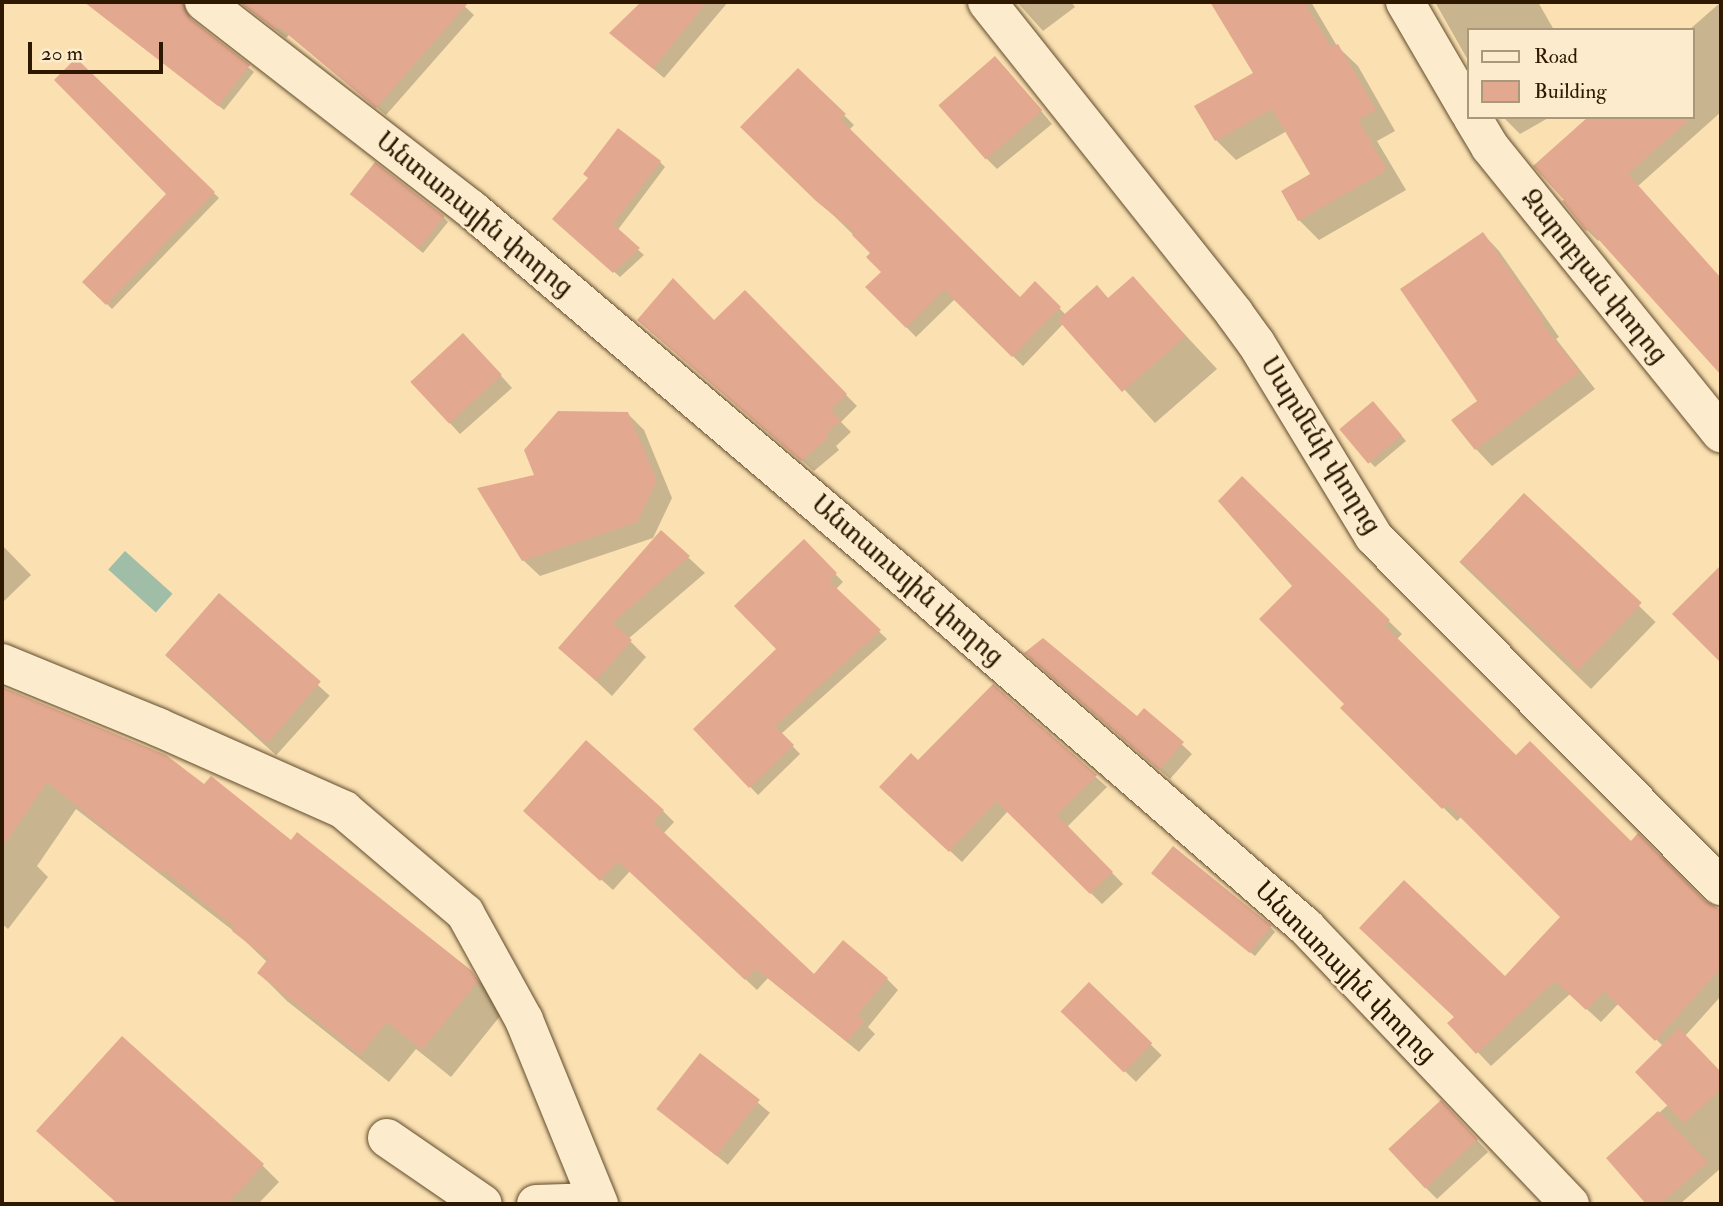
<!DOCTYPE html>
<html>
<head>
<meta charset="utf-8">
<style>
  body { margin:0 }
  #map { position:relative; width:1723px; height:1206px; overflow:hidden; background:#fbe1b2; font-family:"IM FELL Double Pica","Noto Serif Armenian",serif }
  div>[style] { position:absolute }
  [style*='--x'] { left:calc(var(--x)*1px); top:calc(var(--y)*1px); width:calc(var(--w)*1px); rotate:calc(var(--a)*1deg) }
  .water>* { inset:0; background:#a0bea7; transform-origin:0 0 }
  .shadow>* { inset:0; background:#0003; transform-origin:0 0 }
  .building>* { inset:0; background:#e3a990; transform-origin:0 0 }
  .roads { filter:drop-shadow(0 0 2px #614b2c) drop-shadow(0 0 2px #614b2c) }
  .minor>* { height:38px; margin:-19px; padding:0 19px; transform-origin:19px; border-radius:19px; background:#fceccd }
  span { translate:-50% -50%; white-space:nowrap; text-align:center; line-height:1.15; -webkit-text-stroke:5px #fceccd; paint-order:stroke }
  .street-label { font-size:26px; color:#2e1900 }
  .frame { position:absolute; inset:0; border:4px solid #2e1900; pointer-events:none }
  .legend { position:absolute; left:1467px; top:28px; width:228px; height:91px; box-sizing:border-box; background:#fceccd; border:2px solid #aa987b; margin:0; padding:9px 12px; list-style:none; font-size:21px; color:#2e1900 }
  .legend li { display:flex; align-items:center; gap:14px; height:35px }
  .legend b { width:35px; border:2px solid #aa987b }
  .scale { position:absolute; left:28px; top:42px; width:135px; height:32px; box-sizing:border-box; border:4px solid #2e1900; border-top:0; padding-left:9px; font-size:21px; line-height:24px; white-space:nowrap; color:#2e1900; -webkit-text-stroke:5px #fceccd; paint-order:stroke }
</style>
</head>
<body>
<div id="map">
  <div class="water">
    <div style="left:125px;top:551px;width:64px;height:25px;rotate:42deg"></div>
  </div>
  <div class="shadow">
    <div style="clip-path:polygon(85px 2px,168px 2px,254px 72px,224px 110px)"></div>
    <div style="clip-path:polygon(240px 2px,460px 2px,474px 15px,386px 115px,289px 35px,286px 38px)"></div>
    <div style="clip-path:polygon(643px 2px,728px 2px,664px 78px,611px 33px)"></div>
    <div style="clip-path:polygon(1017px 2px,1071px 2px,1075px 7px,1043px 31px)"></div>
    <div style="clip-path:polygon(1212px 2px,1311px 2px,1337px 46px,1358px 66px,1395px 131px,1377px 141px,1406px 190px,1319px 240px,1299px 220px,1312px 175px,1287px 131px,1236px 160px,1216px 140px,1255px 74px)"></div>
    <div style="clip-path:polygon(1435px 2px,1538px 2px,1554px 30px,1469px 30px,1469px 62px)"></div>
    <div style="clip-path:polygon(1721px 2px,1721px 112px,1638px 186px,1721px 279px,1721px 373px,1601px 239px,1598px 241px,1587px 230px,1591px 117px,1693px 117px,1693px 30px,1689px 30px)"></div>
    <div style="clip-path:polygon(76px 60px,219px 198px,112px 309px,85px 282px,168px 194px)"></div>
    <div style="clip-path:polygon(1006px 69px,1052px 124px,997px 169px,986px 158px)"></div>
    <div style="clip-path:polygon(798px 70px,854px 125px,849px 130px,1020px 299px,1035px 284px,1066px 315px,1109px 300px,1133px 279px,1217px 369px,1155px 423px,1064px 323px,1023px 366px,955px 299px,916px 337px,867px 287px,883px 272px,872px 253px,743px 127px)"></div>
    <div style="clip-path:polygon(1503px 117px,1550px 117px,1520px 134px)"></div>
    <div style="clip-path:polygon(660px 162px,665px 167px,617px 231px,644px 255px,620px 277px,560px 224px)"></div>
    <div style="clip-path:polygon(357px 199px,443px 217px,448px 222px,423px 253px)"></div>
    <div style="clip-path:polygon(1483px 234px,1499px 251px,1559px 337px,1556px 339px,1595px 389px,1492px 466px,1476px 449px)"></div>
    <div style="clip-path:polygon(745px 293px,857px 406px,841px 422px,851px 432px,836px 446px,839px 450px,814px 471px,650px 331px,714px 322px)"></div>
    <div style="clip-path:polygon(474px 346px,512px 388px,460px 434px,411px 381px)"></div>
    <div style="clip-path:polygon(1378px 408px,1406px 441px,1375px 467px,1370px 462px)"></div>
    <div style="clip-path:polygon(627px 413px,644px 430px,672px 498px,653px 538px,540px 576px,523px 560px,536px 477px)"></div>
    <div style="clip-path:polygon(1242px 478px,1402px 634px,1396px 640px,1516px 757px,1721px 913px,1721px 996px,1685px 1036px,1721px 1074px,1721px 1168px,1680px 1204px,1648px 1204px,1608px 1158px,1669px 1104px,1663px 1046px,1619px 1003px,1601px 1022px,1570px 994px,1491px 1066px,1450px 1023px,1505px 978px,1562px 917px,1462px 816px,1457px 821px,1342px 708px,1347px 704px,1295px 586px)"></div>
    <div style="left:1524px;top:495px;width:183px;height:93px;rotate:44deg"></div>
    <div style="clip-path:polygon(661px 532px,705px 573px,628px 639px,646px 657px,612px 696px,561px 648px)"></div>
    <div style="clip-path:polygon(804px 542px,843px 582px,835px 590px,887px 639px,781px 734px,800px 754px,758px 795px,695px 729px,778px 649px)"></div>
    <div style="clip-path:polygon(2px 545px,31px 575px,2px 603px)"></div>
    <div style="left:219px;top:596px;width:149px;height:80px;rotate:42deg"></div>
    <div style="clip-path:polygon(1036px 662px,1138px 718px,1145px 710px,1192px 754px,1170px 779px)"></div>
    <div style="clip-path:polygon(993px 686px,1107px 787px,1067px 827px,1123px 884px,1102px 904px,1008px 811px,962px 862px,893px 798px,918px 763px)"></div>
    <div style="clip-path:polygon(2px 688px,165px 756px,204px 787px,292px 843px,471px 972px,505px 1010px,451px 1077px,416px 1049px,389px 1082px,287px 1001px,259px 973px,267px 962px,240px 936px,76px 809px,37px 866px,48px 877px,8px 929px,2px 924px,2px 790px,13px 775px,2px 764px)"></div>
    <div style="clip-path:polygon(663px 811px,674px 822px,663px 834px,814px 976px,887px 979px,898px 990px,868px 1027px,875px 1034px,859px 1052px,768px 978px,757px 990px,630px 871px,613px 890px,537px 822px)"></div>
    <div style="clip-path:polygon(1159px 879px,1270px 927px,1275px 932px,1255px 956px)"></div>
    <div style="left:1089px;top:985px;width:101px;height:37px;rotate:44deg"></div>
    <div style="left:700px;top:1056px;width:90px;height:67px;rotate:39deg"></div>
    <div style="clip-path:polygon(1452px 1114px,1488px 1152px,1437px 1199px,1426px 1188px)"></div>
    <div style="clip-path:polygon(55px 1147px,262px 1165px,279px 1182px,258px 1204px,118px 1204px)"></div>
  </div>
  <div class="building">
    <div style="clip-path:polygon(84px 2px,183px 2px,191px 19px,250px 65px,218px 106px)"></div>
    <div style="clip-path:polygon(239px 2px,469px 2px,376px 108px,279px 27px,276px 30px)"></div>
    <div style="clip-path:polygon(641px 2px,707px 2px,653px 69px,609px 33px)"></div>
    <div style="clip-path:polygon(1210px 2px,1304px 2px,1331px 47px,1338px 44px,1376px 110px,1358px 120px,1387px 170px,1298px 221px,1281px 191px,1310px 174px,1272px 109px,1215px 141px,1194px 106px,1253px 73px)"></div>
    <div style="left:995px;top:56px;width:72px;height:75px;rotate:49deg"></div>
    <div style="clip-path:polygon(76px 58px,215px 192px,106px 305px,82px 282px,166px 194px,54px 80px)"></div>
    <div style="clip-path:polygon(798px 68px,846px 114px,840px 119px,1020px 297px,1035px 281px,1061px 307px,1012px 357px,944px 290px,906px 328px,865px 287px,881px 272px,866px 257px,870px 253px,852px 235px,854px 232px,816px 201px,740px 127px)"></div>
    <div style="clip-path:polygon(1588px 117px,1692px 117px,1628px 174px,1721px 278px,1721px 375px,1589px 229px,1586px 231px,1562px 201px,1564px 200px,1533px 166px)"></div>
    <div style="clip-path:polygon(618px 128px,661px 161px,613px 224px,640px 248px,613px 273px,552px 219px,588px 178px,583px 174px)"></div>
    <div style="left:375px;top:162px;width:88px;height:41px;rotate:38deg"></div>
    <div style="clip-path:polygon(1483px 232px,1544px 320px,1541px 322px,1580px 372px,1475px 450px,1451px 420px,1477px 401px,1400px 289px)"></div>
    <div style="clip-path:polygon(1133px 276px,1186px 336px,1122px 392px,1058px 320px,1097px 285px,1108px 298px)"></div>
    <div style="clip-path:polygon(673px 278px,714px 320px,745px 290px,847px 394px,831px 410px,841px 420px,826px 434px,829px 437px,801px 461px,637px 320px)"></div>
    <div style="left:463px;top:333px;width:57px;height:72px;rotate:47deg"></div>
    <div style="left:1373px;top:401px;width:45px;height:44px;rotate:50deg"></div>
    <div style="clip-path:polygon(558px 411px,628px 412px,657px 481px,637px 522px,522px 561px,477px 488px,534px 475px,524px 450px)"></div>
    <div style="clip-path:polygon(1242px 476px,1390px 620px,1384px 625px,1516px 755px,1530px 741px,1631px 841px,1638px 833px,1705px 901px,1721px 910px,1721px 968px,1655px 1041px,1604px 991px,1586px 1010px,1555px 981px,1476px 1054px,1447px 1023px,1454px 1017px,1359px 928px,1404px 880px,1505px 976px,1560px 917px,1447px 804px,1442px 809px,1340px 708px,1344px 704px,1259px 619px,1292px 586px,1218px 501px)"></div>
    <div style="left:1524px;top:493px;width:161px;height:93px;rotate:43deg"></div>
    <div style="clip-path:polygon(661px 530px,690px 556px,612px 623px,632px 640px,596px 681px,558px 648px)"></div>
    <div style="clip-path:polygon(804px 539px,837px 573px,829px 581px,881px 630px,775px 726px,794px 745px,749px 788px,693px 729px,776px 649px,734px 606px)"></div>
    <div style="clip-path:polygon(1721px 565px,1721px 663px,1672px 614px)"></div>
    <div style="left:219px;top:593px;width:135px;height:82px;rotate:41deg"></div>
    <div style="clip-path:polygon(1043px 638px,1137px 716px,1144px 708px,1184px 742px,1159px 770px,1024px 653px)"></div>
    <div style="clip-path:polygon(993px 684px,1097px 775px,1057px 815px,1113px 872px,1090px 894px,996px 801px,949px 852px,879px 787px,911px 753px,918px 760px)"></div>
    <div style="clip-path:polygon(2px 687px,166px 755px,204px 784px,211px 776px,291px 840px,297px 832px,472px 971px,478px 981px,422px 1050px,387px 1022px,360px 1055px,257px 973px,268px 959px,232px 931px,235px 928px,162px 869px,160px 873px,47px 782px,2px 848px)"></div>
    <div style="clip-path:polygon(586px 740px,664px 810px,653px 822px,814px 974px,843px 940px,888px 978px,857px 1015px,865px 1021px,847px 1042px,756px 969px,745px 980px,618px 861px,600px 881px,523px 811px)"></div>
    <div style="left:1173px;top:846px;width:127px;height:35px;rotate:39deg"></div>
    <div style="left:1089px;top:982px;width:88px;height:41px;rotate:44deg"></div>
    <div style="clip-path:polygon(1679px 1028px,1721px 1072px,1721px 1090px,1684px 1123px,1635px 1072px)"></div>
    <div style="clip-path:polygon(122px 1036px,264px 1164px,227px 1204px,118px 1204px,36px 1131px)"></div>
    <div style="left:700px;top:1053px;width:76px;height:71px;rotate:38deg"></div>
    <div style="left:1441px;top:1100px;width:54px;height:72px;rotate:47deg"></div>
    <div style="clip-path:polygon(1658px 1111px,1708px 1162px,1660px 1204px,1646px 1204px,1606px 1158px)"></div>
  </div>
  <div class="roads">
    <div class="minor">
      <div style="--x:204;--y:2;--w:338;--a:37.8"></div>
      <div style="--x:471;--y:209;--w:582;--a:40.4"></div>
      <div style="--x:914;--y:586;--w:520;--a:41.02"></div>
      <div style="--x:1306;--y:927;--w:383;--a:46.4"></div>
      <div style="--x:987;--y:2;--w:397;--a:51.5"></div>
      <div style="--x:1234;--y:313;--w:37;--a:54"></div>
      <div style="--x:1256;--y:343;--w:227;--a:58.7"></div>
      <div style="--x:1374;--y:537;--w:492;--a:45.2"></div>
      <div style="--x:1405;--y:2;--w:127;--a:59.8"></div>
      <div style="--x:1472;--y:117;--w:35;--a:59"></div>
      <div style="--x:1490;--y:147;--w:368;--a:51.1"></div>
      <div style="--x:2;--y:663;--w:169;--a:22.3"></div>
      <div style="--x:158;--y:727;--w:204;--a:24"></div>
      <div style="--x:344;--y:810;--w:159;--a:40.4"></div>
      <div style="--x:465;--y:913;--w:122;--a:61.1"></div>
      <div style="--x:524;--y:1020;--w:199;--a:67.8"></div>
      <div style="--x:387;--y:1138;--w:116;--a:34.5"></div>
      <div style="--x:536;--y:1204;--w:61;--a:-1.9"></div>
    </div>
  </div>
  <div class="street-label">
    <span style="left:474px;top:215px;rotate:39deg">Անտառային փողոց</span>
    <span style="left:1594px;top:277px;rotate:51deg">Զարոբյան փողոց</span>
    <span style="left:1320px;top:446px;rotate:58deg">Սարմենի փողոց</span>
    <span style="left:907px;top:581px;rotate:41deg">Անտառային փողոց</span>
    <span style="left:1345px;top:973px;rotate:45deg">Անտառային փողոց</span>
  </div>
  <div class="frame"></div>
  <ul class="legend">
  <li><b style="height:9px;background:#fceccd"></b>Road</li>
  <li><b style="height:19px;background:#e3a990"></b>Building</li>
  </ul>
  <div class="scale">20 m</div>
</div>
</body>
</html>
